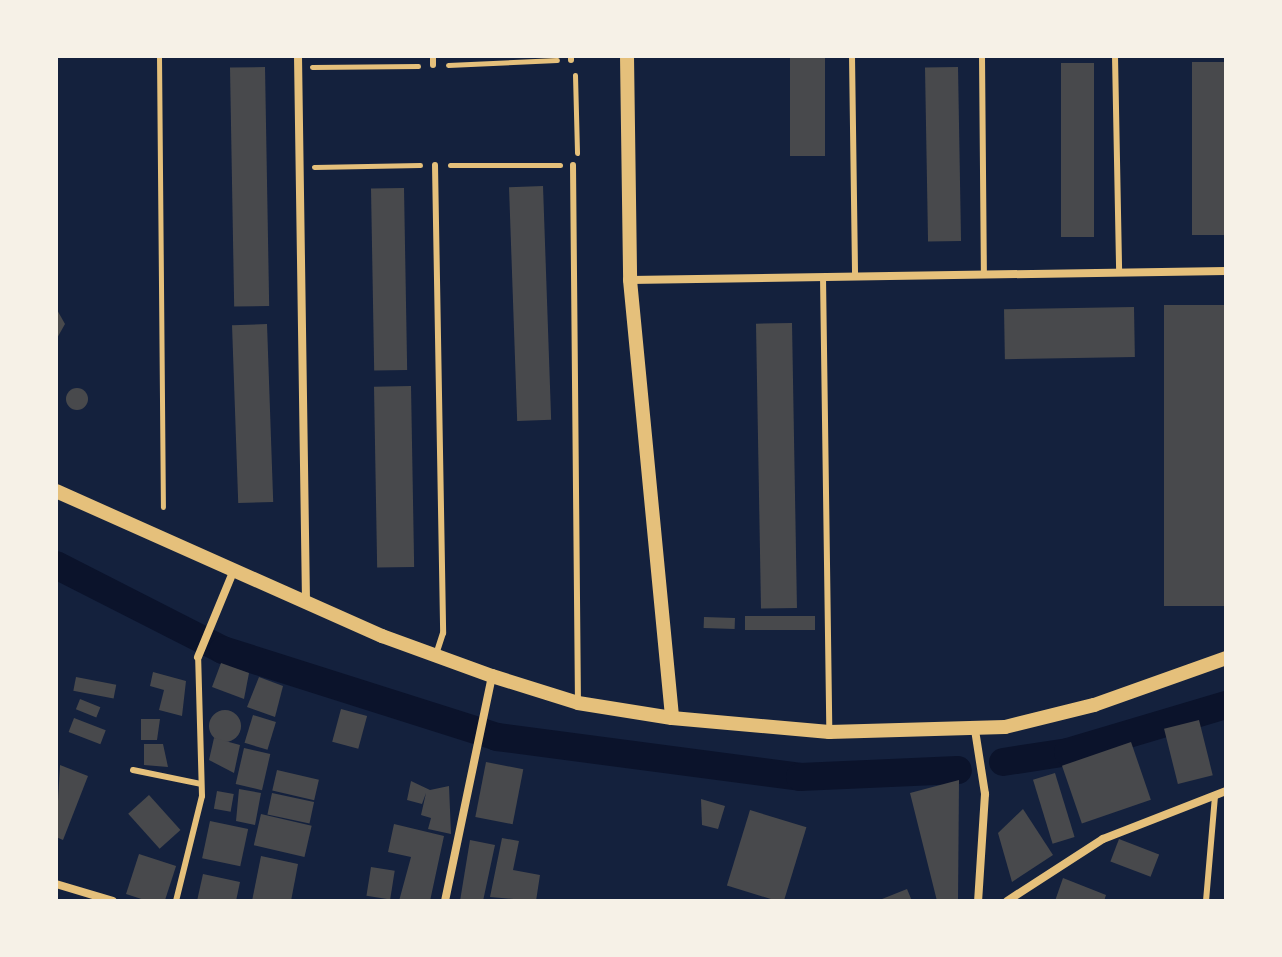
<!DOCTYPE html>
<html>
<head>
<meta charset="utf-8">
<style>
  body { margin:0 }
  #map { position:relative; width:1282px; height:957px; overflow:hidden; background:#14213d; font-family:Barlow,sans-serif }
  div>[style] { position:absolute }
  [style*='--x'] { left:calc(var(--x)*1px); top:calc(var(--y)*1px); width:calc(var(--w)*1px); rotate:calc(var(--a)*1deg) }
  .canal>* { height:28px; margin:-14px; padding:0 14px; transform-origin:14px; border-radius:14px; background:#0b132b }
  .building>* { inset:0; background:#48494c; transform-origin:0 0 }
  .round { border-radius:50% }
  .path>* { height:5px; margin:-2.5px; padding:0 2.5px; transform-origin:2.5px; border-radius:2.5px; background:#e5c07b }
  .service>* { height:6px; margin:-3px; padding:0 3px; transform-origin:3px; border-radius:3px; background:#e5c07b }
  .minor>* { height:8px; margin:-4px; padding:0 4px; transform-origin:4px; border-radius:4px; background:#e5c07b }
  .tertiary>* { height:14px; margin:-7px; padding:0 7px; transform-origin:7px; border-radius:7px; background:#e5c07b }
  span { translate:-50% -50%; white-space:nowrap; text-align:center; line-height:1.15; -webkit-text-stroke:8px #f6f1e7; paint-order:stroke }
  .frame { position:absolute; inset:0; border:58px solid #f6f1e7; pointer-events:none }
</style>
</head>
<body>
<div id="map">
  <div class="canal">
    <div style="--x:56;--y:565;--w:187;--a:27"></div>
    <div style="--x:223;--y:650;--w:287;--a:17.6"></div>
    <div style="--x:497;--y:737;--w:306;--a:7.5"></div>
    <div style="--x:800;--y:777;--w:158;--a:-2.5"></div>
    <div style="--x:1003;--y:762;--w:66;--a:-8.7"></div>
    <div style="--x:1068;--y:752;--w:165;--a:-16.6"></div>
  </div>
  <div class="building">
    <div style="left:790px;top:56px;width:35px;height:100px"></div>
    <div style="left:1192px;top:62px;width:34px;height:173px"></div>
    <div style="left:1061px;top:63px;width:33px;height:174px"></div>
    <div style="left:265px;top:67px;width:239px;height:35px;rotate:89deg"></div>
    <div style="left:958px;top:67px;width:174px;height:33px;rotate:89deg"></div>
    <div style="left:543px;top:186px;width:234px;height:34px;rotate:88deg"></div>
    <div style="left:404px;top:188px;width:182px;height:33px;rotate:89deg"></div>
    <div style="left:1226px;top:305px;width:301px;height:62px;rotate:90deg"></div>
    <div style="left:1134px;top:307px;width:50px;height:130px;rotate:89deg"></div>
    <div style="clip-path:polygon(56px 308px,65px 324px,56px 340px)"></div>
    <div style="left:792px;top:323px;width:285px;height:36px;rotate:89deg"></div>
    <div style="left:267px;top:324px;width:178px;height:35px;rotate:88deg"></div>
    <div style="left:411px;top:386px;width:181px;height:37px;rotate:89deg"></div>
    <div class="round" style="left:66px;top:388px;width:22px;height:22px"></div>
    <div style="left:745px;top:616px;width:70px;height:14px"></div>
    <div style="left:704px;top:617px;width:31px;height:11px;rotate:2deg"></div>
    <div style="clip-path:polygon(221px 663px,249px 673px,244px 699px,212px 687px)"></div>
    <div style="clip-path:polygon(153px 672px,186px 681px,182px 716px,159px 710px,164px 690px,150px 686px)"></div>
    <div style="left:76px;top:677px;width:41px;height:14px;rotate:11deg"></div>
    <div style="clip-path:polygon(259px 677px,283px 686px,275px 717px,247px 707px)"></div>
    <div style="left:80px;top:699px;width:22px;height:11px;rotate:22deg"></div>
    <div style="left:341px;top:709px;width:27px;height:34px;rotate:15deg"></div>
    <div class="round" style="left:209px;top:710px;width:32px;height:32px"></div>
    <div style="left:253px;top:715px;width:24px;height:29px;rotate:17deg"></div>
    <div style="left:74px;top:718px;width:34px;height:15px;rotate:21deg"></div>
    <div style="clip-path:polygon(141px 719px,160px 719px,157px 740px,141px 740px)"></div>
    <div style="left:1199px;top:720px;width:57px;height:36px;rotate:76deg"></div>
    <div style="clip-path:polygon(214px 738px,240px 745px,234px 773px,209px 760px)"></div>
    <div style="left:1131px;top:742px;width:61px;height:73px;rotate:71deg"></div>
    <div style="clip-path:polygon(144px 744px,163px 744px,168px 767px,144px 765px)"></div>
    <div style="left:244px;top:748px;width:27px;height:37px;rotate:13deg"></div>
    <div style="left:486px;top:762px;width:38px;height:56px;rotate:11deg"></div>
    <div style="clip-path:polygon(60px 765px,88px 776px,63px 840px,56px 837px)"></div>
    <div style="left:277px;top:770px;width:43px;height:21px;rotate:13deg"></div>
    <div style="left:1055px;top:773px;width:67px;height:23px;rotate:73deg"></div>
    <div style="clip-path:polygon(959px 780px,958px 901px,937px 901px,910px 793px)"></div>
    <div style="clip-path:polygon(411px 781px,430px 790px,449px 786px,451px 834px,428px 829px,431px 818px,421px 815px,426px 793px,422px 804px,407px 800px)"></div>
    <div style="clip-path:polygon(239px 789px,261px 793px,255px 825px,236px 821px)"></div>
    <div style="left:217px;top:791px;width:17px;height:18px;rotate:10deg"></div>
    <div style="left:272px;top:793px;width:43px;height:22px;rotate:12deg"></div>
    <div style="left:149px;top:795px;width:47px;height:28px;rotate:48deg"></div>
    <div style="clip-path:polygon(701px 799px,725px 806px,718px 829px,702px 825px)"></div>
    <div style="clip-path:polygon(1023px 809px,1053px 855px,1012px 882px,998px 833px)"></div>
    <div style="left:750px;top:810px;width:59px;height:79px;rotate:17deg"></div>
    <div style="left:261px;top:814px;width:52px;height:32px;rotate:13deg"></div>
    <div style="left:210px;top:821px;width:39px;height:38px;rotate:12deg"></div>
    <div style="clip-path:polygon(394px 824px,444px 836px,430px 901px,399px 901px,411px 857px,388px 852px)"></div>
    <div style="clip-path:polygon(502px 838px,519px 841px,513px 870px,540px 875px,536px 901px,490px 897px)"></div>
    <div style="left:1119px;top:839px;width:43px;height:24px;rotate:21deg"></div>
    <div style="clip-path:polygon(470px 840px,495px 845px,483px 901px,460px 901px)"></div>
    <div style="left:139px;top:854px;width:39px;height:42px;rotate:18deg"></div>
    <div style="clip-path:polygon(261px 856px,298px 864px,291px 901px,252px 901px)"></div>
    <div style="left:371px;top:867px;width:24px;height:29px;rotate:9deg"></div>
    <div style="clip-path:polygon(203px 874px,240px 882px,236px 901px,197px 901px)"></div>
    <div style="clip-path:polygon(1063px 878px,1106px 895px,1104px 901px,1055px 901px)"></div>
    <div style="clip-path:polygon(907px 889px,912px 901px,877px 901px)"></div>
  </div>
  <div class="path">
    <div style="--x:159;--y:56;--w:451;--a:89.5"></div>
    <div style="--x:448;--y:65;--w:109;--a:-2.6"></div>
    <div style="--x:312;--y:67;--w:106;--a:-0.5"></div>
    <div style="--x:575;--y:75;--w:78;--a:88.5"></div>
    <div style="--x:450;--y:165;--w:110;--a:0"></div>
    <div style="--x:314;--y:167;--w:106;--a:-1.1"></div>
  </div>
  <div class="service">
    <div style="--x:433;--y:56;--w:9;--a:90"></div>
    <div style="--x:571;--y:56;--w:4;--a:90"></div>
    <div style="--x:852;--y:56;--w:220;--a:89.2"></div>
    <div style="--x:982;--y:56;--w:219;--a:89.5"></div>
    <div style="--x:1115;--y:56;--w:217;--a:88.9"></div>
    <div style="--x:435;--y:165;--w:468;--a:89"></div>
    <div style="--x:443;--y:633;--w:23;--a:108"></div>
    <div style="--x:573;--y:165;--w:536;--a:89.47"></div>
    <div style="--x:823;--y:277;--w:455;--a:89.2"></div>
    <div style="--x:133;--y:770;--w:69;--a:11.6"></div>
    <div style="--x:176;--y:901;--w:108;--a:-76.1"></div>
    <div style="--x:202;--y:796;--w:139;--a:-91.6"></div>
    <div style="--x:1206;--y:901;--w:106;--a:-85.1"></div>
  </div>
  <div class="minor">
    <div style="--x:298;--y:56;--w:545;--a:89.16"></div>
    <div style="--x:630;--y:280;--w:596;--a:-0.87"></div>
    <div style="--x:198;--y:657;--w:92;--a:-67.6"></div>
    <div style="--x:975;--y:730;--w:65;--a:81.1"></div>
    <div style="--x:985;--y:794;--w:107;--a:93.7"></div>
    <div style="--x:56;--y:884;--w:59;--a:16.6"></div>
    <div style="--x:445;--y:901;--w:230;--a:-78.2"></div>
    <div style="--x:1007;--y:901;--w:114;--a:-32.9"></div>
    <div style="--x:1103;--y:839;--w:132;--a:-21.3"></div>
  </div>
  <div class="tertiary">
    <div style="--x:627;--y:56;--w:224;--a:89.2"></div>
    <div style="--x:630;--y:280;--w:440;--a:84.5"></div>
    <div style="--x:56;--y:491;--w:357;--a:24"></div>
    <div style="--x:382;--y:636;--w:117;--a:20"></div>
    <div style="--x:492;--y:676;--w:90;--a:17.4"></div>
    <div style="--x:578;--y:703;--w:95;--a:9.1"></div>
    <div style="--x:672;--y:718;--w:158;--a:5.1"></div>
    <div style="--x:829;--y:732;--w:176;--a:-1.6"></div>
    <div style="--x:1005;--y:727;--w:92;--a:-13.9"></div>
    <div style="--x:1094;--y:705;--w:140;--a:-19.6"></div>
  </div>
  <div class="frame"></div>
</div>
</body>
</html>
